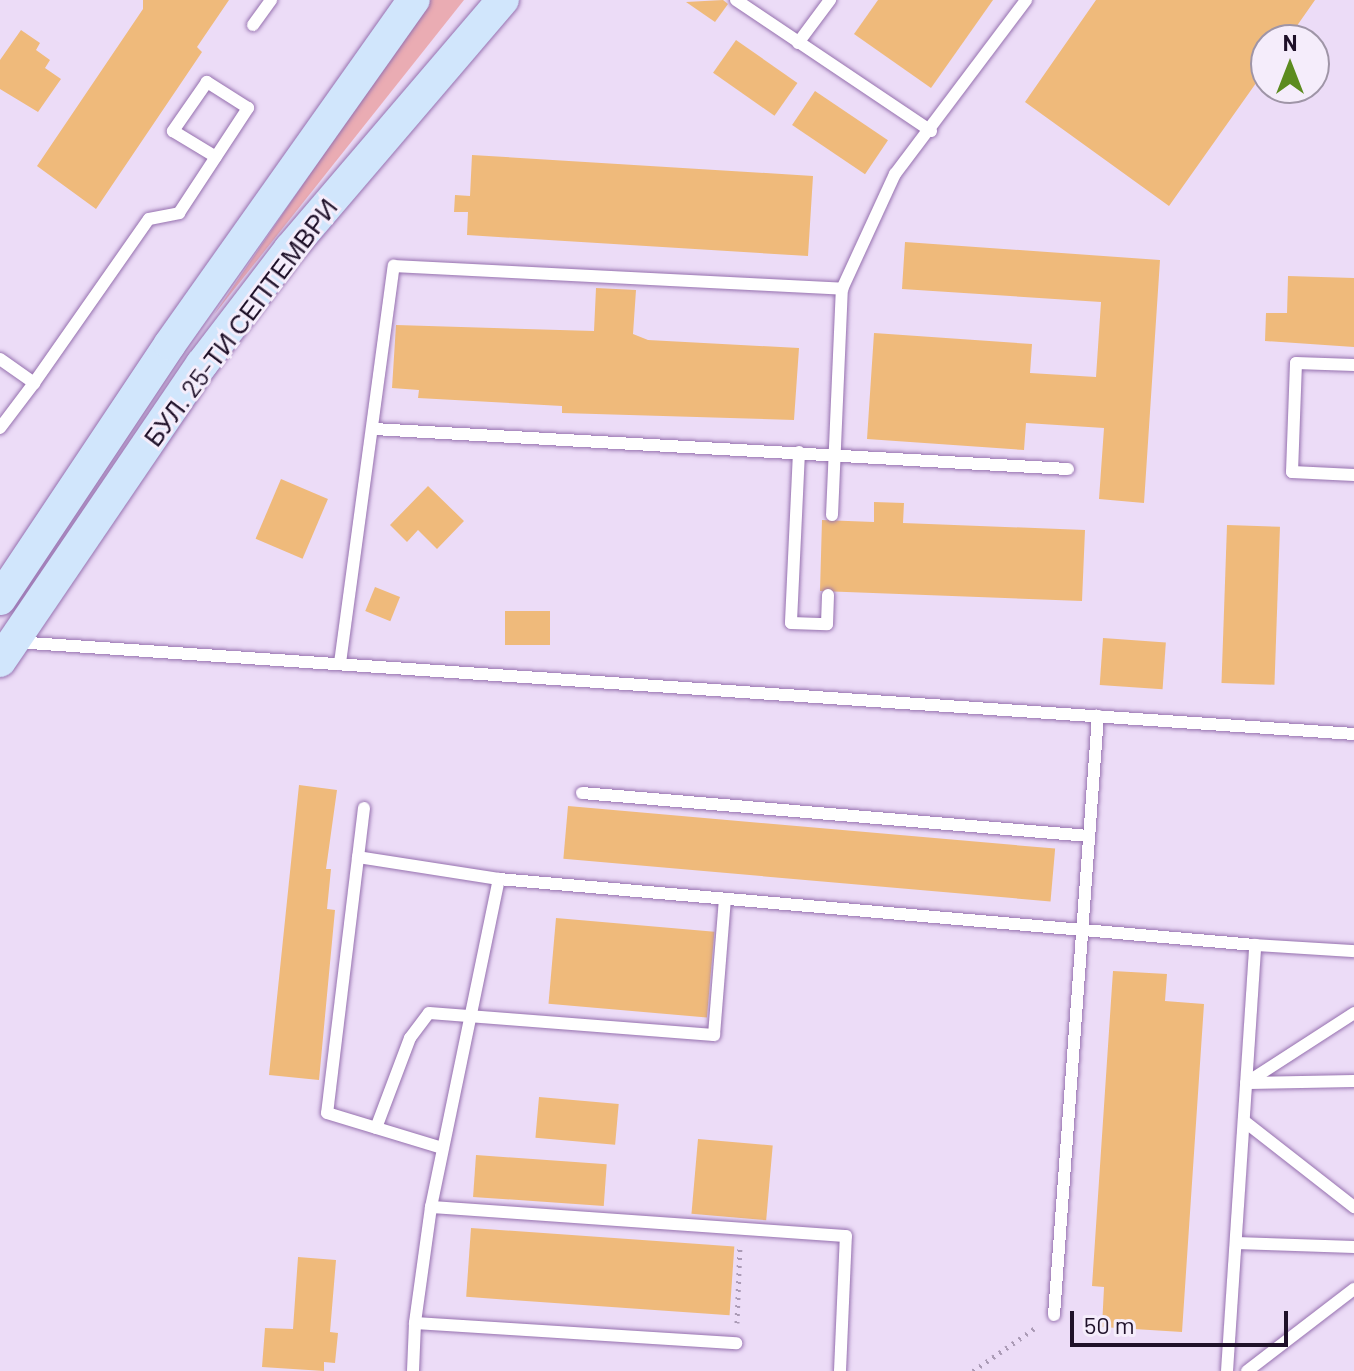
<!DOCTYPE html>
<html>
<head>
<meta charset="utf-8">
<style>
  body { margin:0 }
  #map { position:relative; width:1354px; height:1371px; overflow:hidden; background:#ecdcf7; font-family:Barlow,sans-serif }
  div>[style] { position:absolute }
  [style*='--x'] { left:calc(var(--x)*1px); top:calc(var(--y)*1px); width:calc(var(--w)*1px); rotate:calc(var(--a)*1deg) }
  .green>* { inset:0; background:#eaacb3 }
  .building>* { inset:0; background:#efba7b; transform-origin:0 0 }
  .path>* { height:5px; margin-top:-2.5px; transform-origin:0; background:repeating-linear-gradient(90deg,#ab9bb6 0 2px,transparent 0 8px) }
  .roads { filter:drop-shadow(0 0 2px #9671af) drop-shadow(0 0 2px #9671af) }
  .lane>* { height:12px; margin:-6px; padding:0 6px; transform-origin:6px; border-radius:6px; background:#fff }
  .secondary>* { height:32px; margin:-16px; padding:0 16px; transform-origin:16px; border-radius:16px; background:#d1e6fc }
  span { translate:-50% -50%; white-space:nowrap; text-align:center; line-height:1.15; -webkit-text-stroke:6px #f5edfb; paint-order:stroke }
  .street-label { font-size:26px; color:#1f1129 }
  .north { position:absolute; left:1250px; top:24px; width:80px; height:80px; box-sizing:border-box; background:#f5edfb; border:2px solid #9f95a7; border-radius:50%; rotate:0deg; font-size:22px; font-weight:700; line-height:32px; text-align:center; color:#1f1129 }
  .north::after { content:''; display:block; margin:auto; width:28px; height:36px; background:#5c8b1f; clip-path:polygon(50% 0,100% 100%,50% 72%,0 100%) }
  .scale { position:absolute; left:1070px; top:1311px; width:218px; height:36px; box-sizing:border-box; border:4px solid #1f1129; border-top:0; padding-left:10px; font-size:24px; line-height:28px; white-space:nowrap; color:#1f1129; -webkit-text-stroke:6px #f5edfb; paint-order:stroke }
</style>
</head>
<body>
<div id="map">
  <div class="green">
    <div style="clip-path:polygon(429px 0,464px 0,213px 316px)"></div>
  </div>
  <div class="building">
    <div style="clip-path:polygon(143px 0,229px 0,197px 47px,202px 52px,96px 209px,37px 166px,143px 9px)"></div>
    <div style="clip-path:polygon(723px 0,728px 4px,715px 22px,686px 2px)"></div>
    <div style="clip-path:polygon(878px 0,993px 0,931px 88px,854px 34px)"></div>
    <div style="clip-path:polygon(1096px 0,1315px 0,1287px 40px,1266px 40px,1266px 69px,1169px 206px,1025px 102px)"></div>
    <div style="clip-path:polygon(21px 30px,40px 43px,36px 50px,50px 60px,45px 68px,61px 79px,38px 112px,0 89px,0 60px)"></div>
    <div style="left:736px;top:40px;width:75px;height:40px;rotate:35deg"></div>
    <div style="left:815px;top:91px;width:88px;height:41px;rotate:34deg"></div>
    <div style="clip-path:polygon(472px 155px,813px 176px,808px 256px,467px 235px,468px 212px,454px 212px,455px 195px,470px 196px)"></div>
    <div style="clip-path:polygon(905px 242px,1160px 260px,1144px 503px,1099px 499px,1104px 428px,1026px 423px,1024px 450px,867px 439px,874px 333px,1032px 344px,1030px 373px,1096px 377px,1101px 302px,902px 289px)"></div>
    <div style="clip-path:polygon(1288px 276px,1354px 278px,1354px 347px,1265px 341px,1266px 313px,1287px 313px)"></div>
    <div style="clip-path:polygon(596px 288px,636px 290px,633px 334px,648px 340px,799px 348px,794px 420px,562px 413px,562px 406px,418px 398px,419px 390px,392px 388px,396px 325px,594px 331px)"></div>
    <div style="left:281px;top:479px;width:51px;height:65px;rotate:23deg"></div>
    <div style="clip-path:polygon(428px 486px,464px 521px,437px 549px,418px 530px,407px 542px,390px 525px)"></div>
    <div style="clip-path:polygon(874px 502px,904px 503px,903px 523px,1085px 530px,1082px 601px,820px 591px,822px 520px,874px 522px)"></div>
    <div style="left:1227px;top:525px;width:53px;height:158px;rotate:2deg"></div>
    <div style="left:375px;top:587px;width:27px;height:26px;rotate:22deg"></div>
    <div style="left:505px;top:611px;width:45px;height:34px"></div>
    <div style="left:1103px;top:638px;width:63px;height:47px;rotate:4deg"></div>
    <div style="clip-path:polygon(299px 785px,337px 790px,326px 869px,331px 869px,327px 909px,335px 910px,319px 1080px,269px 1075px)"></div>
    <div style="left:568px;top:806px;width:489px;height:53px;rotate:5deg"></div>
    <div style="left:556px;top:918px;width:159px;height:86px;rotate:5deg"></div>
    <div style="clip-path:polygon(1113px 971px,1167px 974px,1165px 1001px,1204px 1004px,1182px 1332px,1102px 1327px,1104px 1287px,1092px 1286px)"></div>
    <div style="left:539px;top:1097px;width:80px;height:41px;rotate:5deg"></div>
    <div style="left:698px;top:1139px;width:75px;height:75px;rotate:5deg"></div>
    <div style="left:476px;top:1155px;width:131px;height:42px;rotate:4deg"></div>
    <div style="left:471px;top:1228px;width:264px;height:69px;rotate:4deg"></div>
    <div style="clip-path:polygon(298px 1257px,336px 1260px,330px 1332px,338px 1333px,335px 1363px,324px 1362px,324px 1371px,262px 1367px,265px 1328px,293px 1329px)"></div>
  </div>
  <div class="path">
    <div style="--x:737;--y:1323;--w:78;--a:-87.8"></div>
    <div style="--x:973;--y:1371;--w:79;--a:-34.7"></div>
  </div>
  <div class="roads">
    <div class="lane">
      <div style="--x:736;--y:0;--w:235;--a:33.9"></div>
      <div style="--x:253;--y:25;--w:31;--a:-54"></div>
      <div style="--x:798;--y:43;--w:54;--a:-53.3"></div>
      <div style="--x:0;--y:359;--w:42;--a:35.2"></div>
      <div style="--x:34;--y:383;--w:200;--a:-55"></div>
      <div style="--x:149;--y:219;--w:31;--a:-11"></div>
      <div style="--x:179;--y:213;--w:126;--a:-56.7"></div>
      <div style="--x:248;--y:108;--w:49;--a:-147.6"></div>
      <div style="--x:207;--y:82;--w:60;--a:124.8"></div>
      <div style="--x:173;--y:131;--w:50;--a:31.2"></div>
      <div style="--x:1354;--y:365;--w:58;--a:-178"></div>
      <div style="--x:1296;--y:363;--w:109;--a:92.1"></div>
      <div style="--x:1292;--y:472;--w:62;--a:2.8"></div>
      <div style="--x:0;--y:428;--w:56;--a:-52.9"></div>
      <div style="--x:374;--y:429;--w:695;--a:3.3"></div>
      <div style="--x:799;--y:452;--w:171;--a:92.7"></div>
      <div style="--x:791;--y:623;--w:36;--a:2"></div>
      <div style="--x:827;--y:624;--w:29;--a:-88"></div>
      <div style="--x:832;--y:515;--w:226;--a:-87.5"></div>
      <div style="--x:842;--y:289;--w:127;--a:-65.3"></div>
      <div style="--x:895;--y:174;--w:218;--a:-53"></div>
      <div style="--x:15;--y:642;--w:1342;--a:3.93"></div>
      <div style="--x:340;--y:663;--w:401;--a:-82.3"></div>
      <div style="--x:394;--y:266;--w:449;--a:2.9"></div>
      <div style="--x:582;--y:793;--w:509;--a:4.85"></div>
      <div style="--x:364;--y:808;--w:307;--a:96.9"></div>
      <div style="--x:327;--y:1113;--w:117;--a:16.9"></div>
      <div style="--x:358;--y:857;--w:143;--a:8.9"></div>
      <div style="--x:1246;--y:1083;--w:129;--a:-32.9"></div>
      <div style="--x:1249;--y:1083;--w:105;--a:-1.1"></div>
      <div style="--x:1244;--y:1121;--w:140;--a:38"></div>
      <div style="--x:376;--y:1128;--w:96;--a:-69.3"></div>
      <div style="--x:410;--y:1038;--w:31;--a:-53"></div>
      <div style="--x:429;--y:1013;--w:286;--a:4.4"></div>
      <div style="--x:714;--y:1035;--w:136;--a:-85.4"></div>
      <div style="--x:431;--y:1207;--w:117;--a:97.9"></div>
      <div style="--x:415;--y:1323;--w:322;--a:3.6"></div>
      <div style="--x:1236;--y:1243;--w:118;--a:1.9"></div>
      <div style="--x:1054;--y:1315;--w:601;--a:-85.8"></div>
      <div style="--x:413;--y:1371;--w:48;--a:-87.6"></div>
      <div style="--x:840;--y:1371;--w:135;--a:-87.5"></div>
      <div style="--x:846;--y:1236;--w:416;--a:-176"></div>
      <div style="--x:431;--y:1207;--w:335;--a:-78.3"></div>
      <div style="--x:499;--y:879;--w:759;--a:4.99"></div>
      <div style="--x:1227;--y:1371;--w:427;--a:-86.2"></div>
      <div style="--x:1255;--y:945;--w:99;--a:3.5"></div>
      <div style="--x:1247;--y:1371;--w:135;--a:-37.5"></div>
    </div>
    <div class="secondary">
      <div style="--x:0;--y:599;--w:306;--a:-56.3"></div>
      <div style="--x:170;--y:344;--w:422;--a:-54.7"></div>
      <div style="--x:0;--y:661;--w:359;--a:-55.8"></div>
      <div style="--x:202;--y:364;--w:145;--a:-52.6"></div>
      <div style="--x:290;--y:249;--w:328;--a:-49.5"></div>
    </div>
  </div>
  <div class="street-label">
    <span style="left:240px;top:322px;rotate:-53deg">БУЛ. 25-ТИ СЕПТЕМВРИ</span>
  </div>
  <div class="north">N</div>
  <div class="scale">50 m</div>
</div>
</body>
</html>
